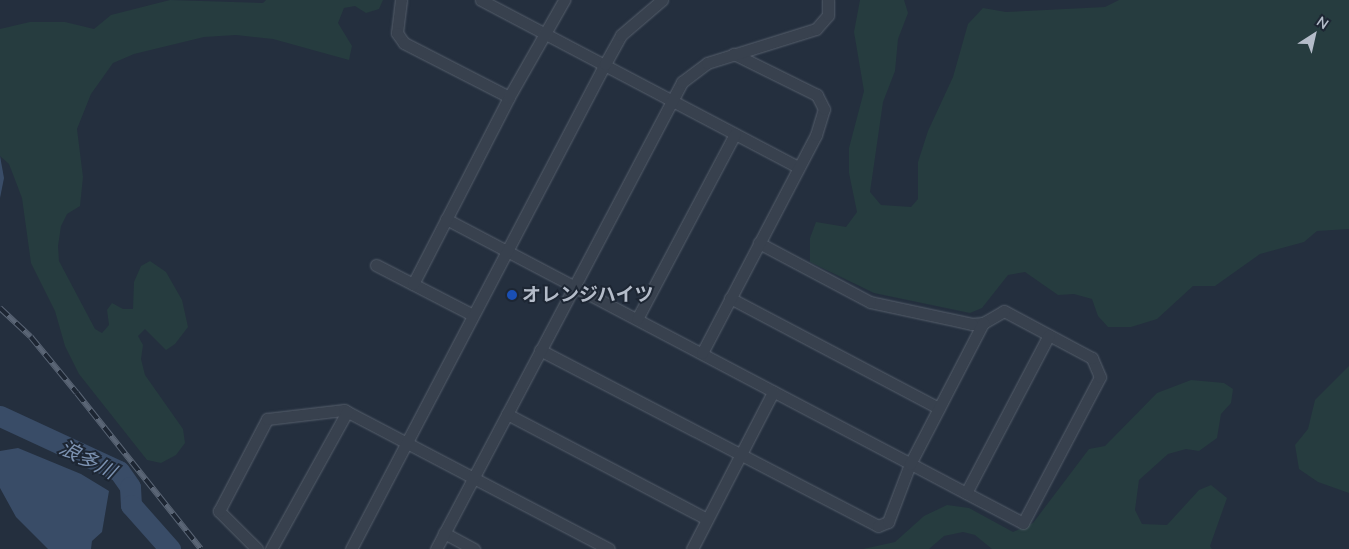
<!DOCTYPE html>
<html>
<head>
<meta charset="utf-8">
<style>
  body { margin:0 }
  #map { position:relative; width:1349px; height:549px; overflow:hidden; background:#242f3e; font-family:Mulish,"Noto Sans JP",sans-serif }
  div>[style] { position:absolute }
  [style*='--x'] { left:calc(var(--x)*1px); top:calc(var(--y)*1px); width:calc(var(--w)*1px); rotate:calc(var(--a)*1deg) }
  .green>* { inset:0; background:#263c3f }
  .water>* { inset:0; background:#394c67 }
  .river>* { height:21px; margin:-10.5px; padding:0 10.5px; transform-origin:10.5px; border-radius:10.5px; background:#394c67 }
  .roads { filter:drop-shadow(0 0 1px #565f6c) drop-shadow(0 0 1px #565f6c) }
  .street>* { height:11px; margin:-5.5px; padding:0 5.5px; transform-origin:5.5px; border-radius:5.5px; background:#38414e }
  .rail>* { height:5.5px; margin-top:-2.75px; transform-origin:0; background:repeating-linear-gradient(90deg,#1d2633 0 11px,#5a6575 0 22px); box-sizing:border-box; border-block:1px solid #5a6575 }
  .dots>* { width:14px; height:14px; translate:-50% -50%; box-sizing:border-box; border:2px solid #1d2633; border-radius:50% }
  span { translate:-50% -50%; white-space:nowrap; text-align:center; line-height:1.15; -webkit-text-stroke:4px #1d2633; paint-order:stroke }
  .poi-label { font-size:19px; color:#b4bcc9; font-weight:700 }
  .left { translate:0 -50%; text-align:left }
  .water-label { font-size:20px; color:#7c92b1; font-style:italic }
  .north { position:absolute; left:1289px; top:10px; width:50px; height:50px; -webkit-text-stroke:4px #1d2633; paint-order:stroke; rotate:35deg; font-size:14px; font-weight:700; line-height:20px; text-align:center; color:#b4bcc9 }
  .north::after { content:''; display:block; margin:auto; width:18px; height:22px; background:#b4bcc9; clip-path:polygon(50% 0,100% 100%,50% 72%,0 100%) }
</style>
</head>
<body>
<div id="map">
  <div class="green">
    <div style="clip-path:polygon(170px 0,263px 3px,266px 0,383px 0,379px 9px,366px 13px,355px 6px,344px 8px,338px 23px,352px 46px,349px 60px,273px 39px,236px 35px,204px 37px,134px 54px,113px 63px,91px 94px,77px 129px,83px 177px,80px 206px,67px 214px,61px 226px,58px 246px,59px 261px,95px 329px,102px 333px,109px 325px,107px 310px,112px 303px,123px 309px,133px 309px,134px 282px,141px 266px,150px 261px,166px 272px,182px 300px,188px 327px,175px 344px,166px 350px,145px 329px,138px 336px,143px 345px,141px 359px,145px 375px,183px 429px,185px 443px,176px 455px,161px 463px,147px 460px,79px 374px,65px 346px,55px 311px,31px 263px,22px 198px,9px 164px,0 156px,0 29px,30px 22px,65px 22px,94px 29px,111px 15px)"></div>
    <div style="clip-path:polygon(860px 0,904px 0,908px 13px,898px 39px,895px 71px,883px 102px,870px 192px,881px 205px,911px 207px,918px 199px,918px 162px,928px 131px,953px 77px,968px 24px,983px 8px,1006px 12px,1105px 7px,1119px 0,1349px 0,1349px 229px,1317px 231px,1304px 242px,1260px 254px,1215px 286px,1193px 286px,1157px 319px,1131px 327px,1108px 327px,1098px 316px,1092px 299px,1074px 294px,1058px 295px,1025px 272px,1008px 275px,982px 308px,970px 313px,874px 293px,810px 262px,810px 238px,816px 222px,846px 227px,857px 212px,849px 173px,849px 148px,864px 91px,854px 32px)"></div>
    <div style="clip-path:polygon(1349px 366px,1349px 493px,1318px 482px,1299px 469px,1295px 445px,1308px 429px,1315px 400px)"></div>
    <div style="clip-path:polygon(1191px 380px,1224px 383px,1233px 389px,1231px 403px,1221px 414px,1217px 438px,1199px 451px,1186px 449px,1168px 454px,1139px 480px,1135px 510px,1142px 524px,1167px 525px,1199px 490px,1211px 485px,1227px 498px,1210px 546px,1212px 549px,992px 549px,975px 535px,963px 532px,944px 536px,929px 549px,863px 549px,895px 542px,924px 516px,947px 505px,969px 508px,1013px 532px,1033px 523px,1089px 449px,1105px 446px,1157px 393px)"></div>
  </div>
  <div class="water">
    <div style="clip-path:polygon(0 156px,4px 178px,0 198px)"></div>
    <div style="clip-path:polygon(18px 448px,81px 474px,109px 491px,102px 532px,92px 541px,91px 549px,48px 549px,16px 517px,0 488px,0 451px)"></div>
  </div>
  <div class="river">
    <div style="--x:0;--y:416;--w:131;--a:24.8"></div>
    <div style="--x:119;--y:471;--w:19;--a:55"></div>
    <div style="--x:130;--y:487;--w:18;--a:87"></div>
    <div style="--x:131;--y:505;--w:59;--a:48.4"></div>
  </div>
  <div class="roads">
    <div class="street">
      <div style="--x:401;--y:0;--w:33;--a:97"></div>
      <div style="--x:397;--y:33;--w:12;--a:55"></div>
      <div style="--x:404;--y:43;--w:118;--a:27.2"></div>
      <div style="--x:481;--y:0;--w:358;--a:27.8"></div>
      <div style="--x:446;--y:219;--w:652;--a:27.78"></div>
      <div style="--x:1023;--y:523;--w:165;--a:-62.2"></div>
      <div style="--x:1100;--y:377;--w:21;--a:-113"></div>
      <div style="--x:1092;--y:358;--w:100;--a:-151.9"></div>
      <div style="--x:1004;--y:311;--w:24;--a:150"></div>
      <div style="--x:983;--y:323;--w:11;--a:175"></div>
      <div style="--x:972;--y:324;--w:104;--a:-167.8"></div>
      <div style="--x:870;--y:302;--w:126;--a:-152"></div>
      <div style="--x:376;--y:265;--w:109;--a:27.3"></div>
      <div style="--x:413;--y:284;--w:210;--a:-62.8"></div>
      <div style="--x:509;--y:97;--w:112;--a:-60.4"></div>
      <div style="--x:730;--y:298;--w:236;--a:27.8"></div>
      <div style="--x:637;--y:319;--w:209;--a:-62.1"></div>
      <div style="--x:540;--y:350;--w:381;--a:27.5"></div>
      <div style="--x:878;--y:526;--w:11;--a:-22"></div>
      <div style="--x:888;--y:522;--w:62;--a:-69.2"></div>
      <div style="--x:910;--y:464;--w:159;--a:-62.6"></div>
      <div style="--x:702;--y:353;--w:246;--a:-62.4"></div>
      <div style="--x:816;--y:135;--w:27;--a:-73"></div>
      <div style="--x:824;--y:109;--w:16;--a:-117"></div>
      <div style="--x:817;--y:95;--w:93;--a:-153.7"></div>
      <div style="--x:507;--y:414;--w:226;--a:27.7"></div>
      <div style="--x:966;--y:493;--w:178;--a:-62.3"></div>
      <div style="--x:444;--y:533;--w:34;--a:28"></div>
      <div style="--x:257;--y:549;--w:54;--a:-135"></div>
      <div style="--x:219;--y:511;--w:104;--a:-62.4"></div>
      <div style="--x:267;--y:419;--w:78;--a:-6.7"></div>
      <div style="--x:344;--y:410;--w:299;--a:27.7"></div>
      <div style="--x:271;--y:549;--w:157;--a:-61"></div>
      <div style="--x:351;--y:549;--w:547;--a:-62.36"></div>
      <div style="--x:605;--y:64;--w:33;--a:-61"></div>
      <div style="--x:621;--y:35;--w:54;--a:-40.5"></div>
      <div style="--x:436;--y:549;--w:528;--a:-62.22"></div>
      <div style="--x:682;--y:82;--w:31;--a:-37"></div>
      <div style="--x:707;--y:63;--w:114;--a:-17.3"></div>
      <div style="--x:816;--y:29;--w:18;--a:-49"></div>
      <div style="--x:828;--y:15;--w:15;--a:-90"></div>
      <div style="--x:692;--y:549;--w:177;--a:-62.7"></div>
    </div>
  </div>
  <div class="rail">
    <div style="--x:0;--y:308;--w:42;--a:43.1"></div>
    <div style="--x:31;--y:337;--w:72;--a:50.6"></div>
    <div style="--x:77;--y:393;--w:199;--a:51.5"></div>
  </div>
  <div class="dots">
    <div style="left:512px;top:295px;background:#1a4fb4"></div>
  </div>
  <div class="poi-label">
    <span class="left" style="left:522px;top:295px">オレンジハイツ</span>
  </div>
  <div class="water-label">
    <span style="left:88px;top:459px;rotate:27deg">浪多川</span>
  </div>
  <div class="north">N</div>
</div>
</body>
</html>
